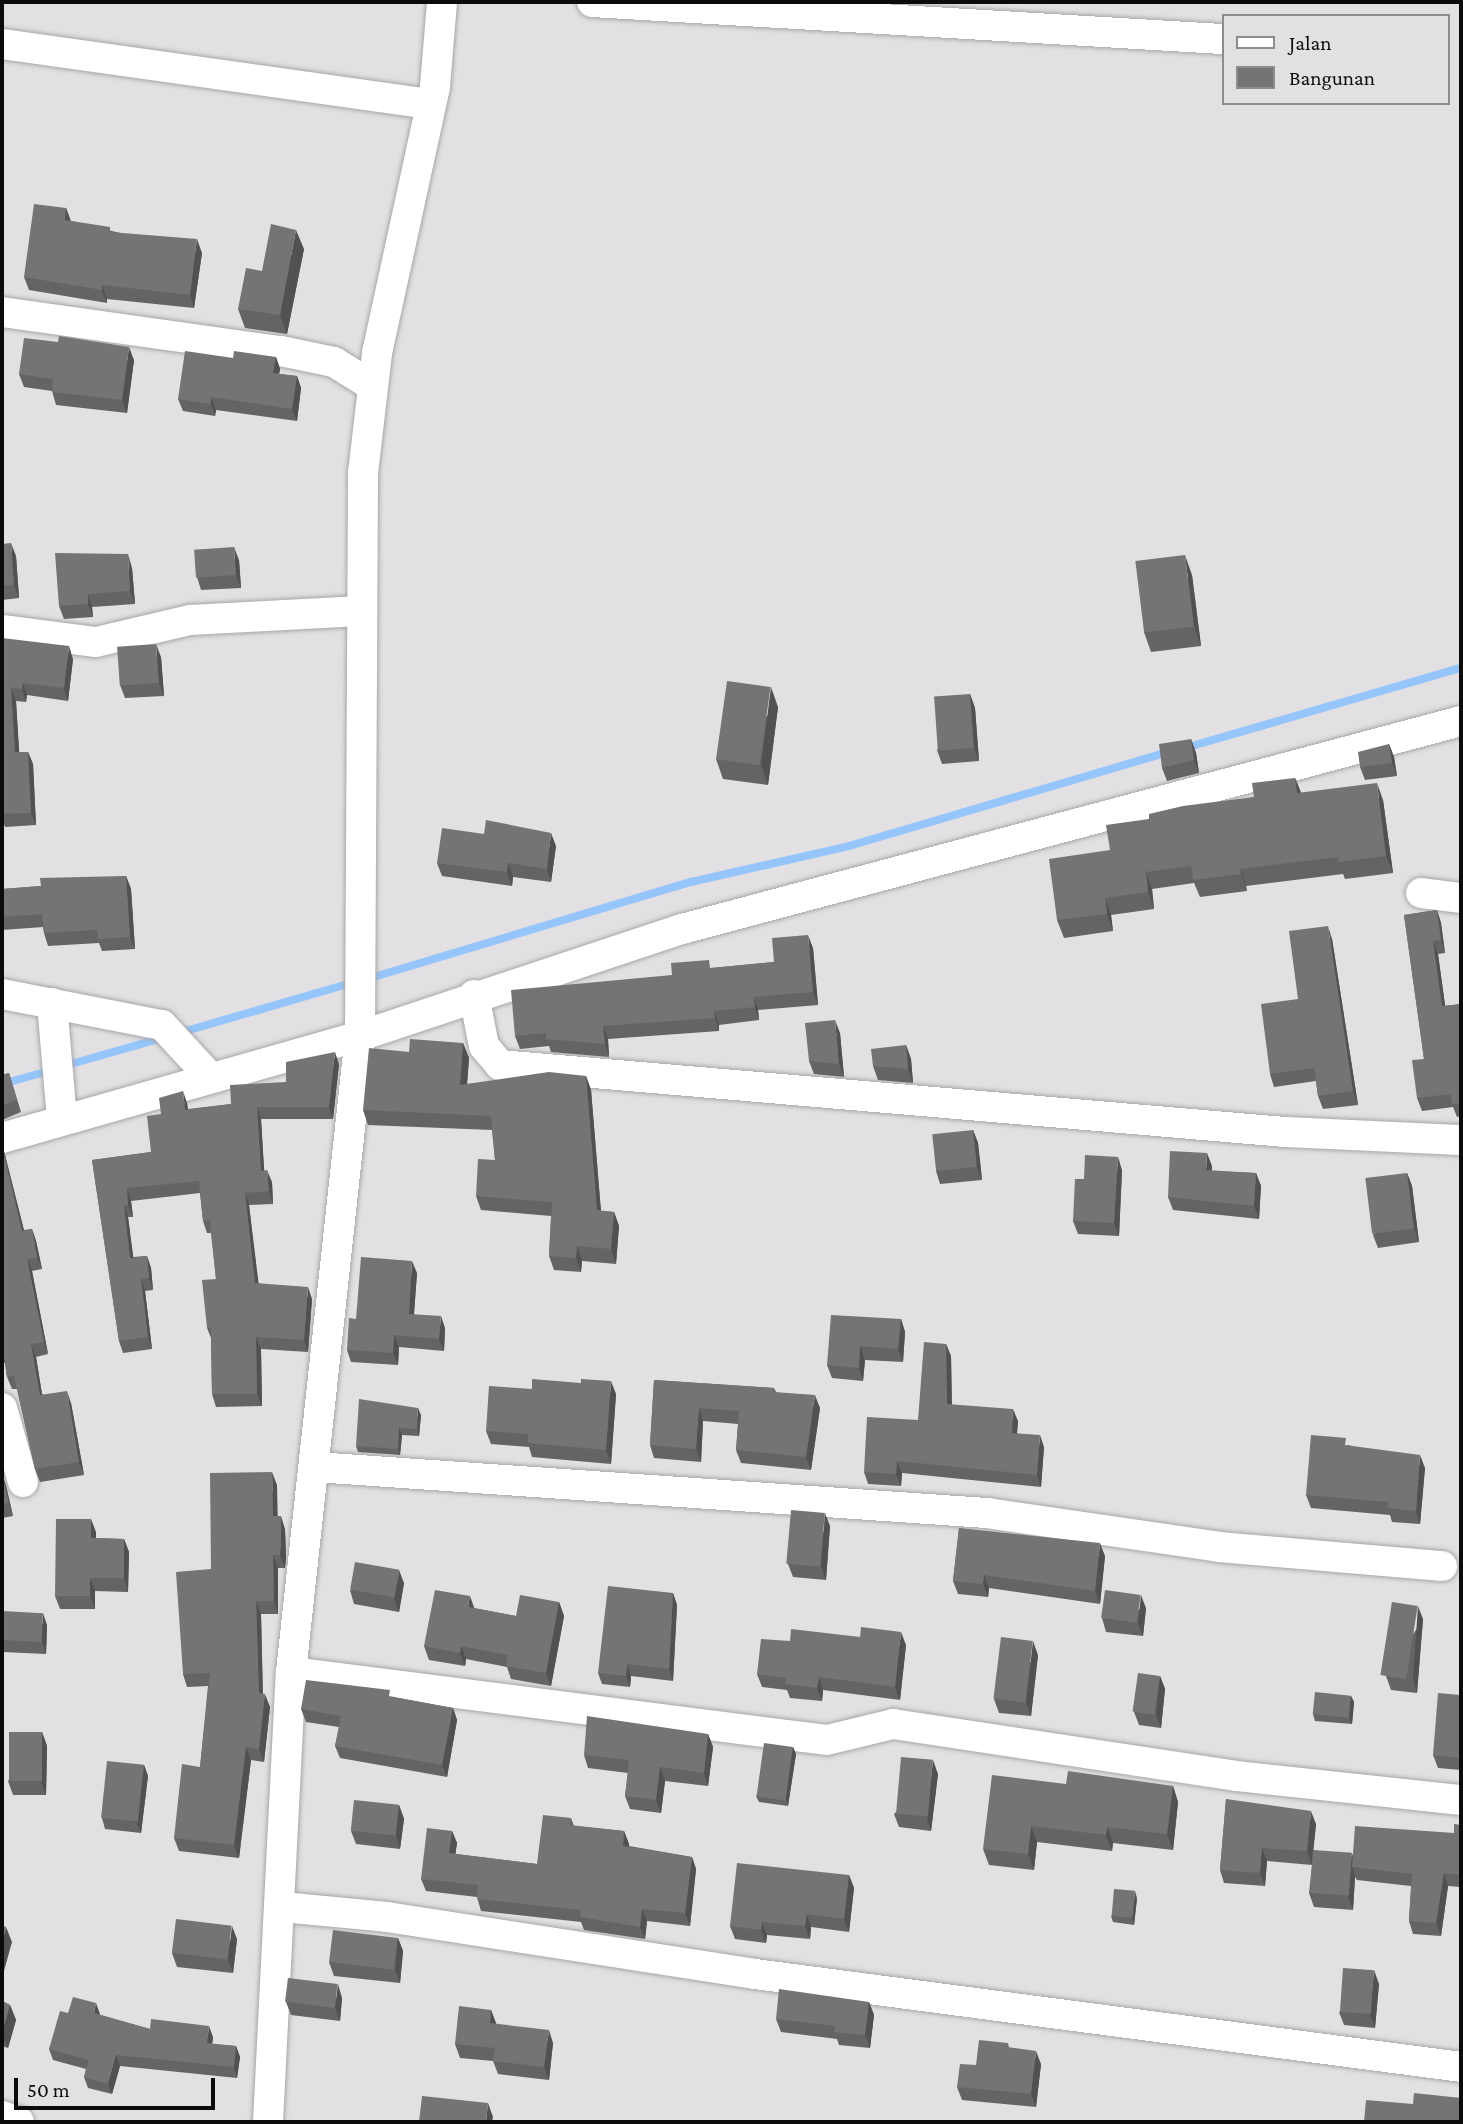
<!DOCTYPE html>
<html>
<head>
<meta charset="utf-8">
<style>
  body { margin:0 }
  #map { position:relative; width:1463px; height:2124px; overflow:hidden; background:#e2e0e3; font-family:"Crimson Pro",serif }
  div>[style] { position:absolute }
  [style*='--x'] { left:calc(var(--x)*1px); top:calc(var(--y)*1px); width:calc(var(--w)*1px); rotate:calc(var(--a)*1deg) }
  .stream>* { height:8px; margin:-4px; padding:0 4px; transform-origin:4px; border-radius:4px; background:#95c5fb }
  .roads { filter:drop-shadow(0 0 2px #a8a6a8) drop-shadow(0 0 2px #a8a6a8) }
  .minor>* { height:30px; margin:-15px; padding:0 15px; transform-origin:15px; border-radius:15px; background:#fff }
  .wall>* { inset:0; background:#656364 }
  .shaded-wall>* { inset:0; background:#535051 }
  .building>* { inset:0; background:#767374; transform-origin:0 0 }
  span { translate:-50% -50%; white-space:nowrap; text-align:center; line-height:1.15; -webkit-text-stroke:5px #e2e0e3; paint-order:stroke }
  .frame { position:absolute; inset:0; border:4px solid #0c0b0c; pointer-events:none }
  .legend { position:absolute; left:1222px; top:14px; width:228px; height:91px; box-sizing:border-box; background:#e2e0e3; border:2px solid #8c8b8d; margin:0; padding:9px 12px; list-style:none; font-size:21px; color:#0c0b0c }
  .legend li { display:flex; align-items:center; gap:14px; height:35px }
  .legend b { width:35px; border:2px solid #8c8b8d }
  .scale { position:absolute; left:14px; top:2078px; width:201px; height:32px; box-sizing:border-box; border:4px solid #0c0b0c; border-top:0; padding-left:9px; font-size:21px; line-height:24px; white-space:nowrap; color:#0c0b0c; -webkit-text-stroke:5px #e2e0e3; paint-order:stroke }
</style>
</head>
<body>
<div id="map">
  <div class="stream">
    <div style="--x:1185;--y:748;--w:287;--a:-16.2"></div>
    <div style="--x:367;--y:979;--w:338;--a:-16.7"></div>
    <div style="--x:691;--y:882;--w:162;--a:-12.8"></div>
    <div style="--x:849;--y:846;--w:334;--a:-16.4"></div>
    <div style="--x:179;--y:1033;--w:182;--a:-16.2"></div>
    <div style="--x:64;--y:1066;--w:106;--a:-15.9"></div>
    <div style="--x:2;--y:1084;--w:52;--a:-15.6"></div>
  </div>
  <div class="roads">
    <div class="minor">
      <div style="--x:592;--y:2;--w:632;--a:3.36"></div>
      <div style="--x:2;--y:44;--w:432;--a:8"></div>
      <div style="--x:2;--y:312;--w:282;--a:8"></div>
      <div style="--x:281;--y:351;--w:54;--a:11.7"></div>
      <div style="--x:334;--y:362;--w:44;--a:31.9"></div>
      <div style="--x:2;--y:630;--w:95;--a:7.3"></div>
      <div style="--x:96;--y:642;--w:97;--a:-13.2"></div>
      <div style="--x:190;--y:620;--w:171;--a:-3"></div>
      <div style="--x:1421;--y:893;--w:40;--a:7.1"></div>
      <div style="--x:2;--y:994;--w:163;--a:11"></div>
      <div style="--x:162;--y:1025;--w:72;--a:47.2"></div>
      <div style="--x:474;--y:995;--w:52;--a:78.9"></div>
      <div style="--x:484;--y:1046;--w:25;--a:50"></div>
      <div style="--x:500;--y:1065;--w:788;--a:4.88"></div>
      <div style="--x:1285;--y:1132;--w:176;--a:2.6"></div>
      <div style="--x:52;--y:1003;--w:116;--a:85.1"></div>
      <div style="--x:2;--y:1138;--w:372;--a:-15.9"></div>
      <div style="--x:360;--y:1036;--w:339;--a:-18.4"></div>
      <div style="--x:682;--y:929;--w:806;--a:-14.95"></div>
      <div style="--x:2;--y:1408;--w:77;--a:74.2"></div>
      <div style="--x:315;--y:1467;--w:674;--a:3.92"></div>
      <div style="--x:987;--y:1513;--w:234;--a:8.3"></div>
      <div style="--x:1219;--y:1547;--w:224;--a:4.9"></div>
      <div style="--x:291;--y:1672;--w:540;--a:7.23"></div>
      <div style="--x:827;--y:1740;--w:68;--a:-13.6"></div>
      <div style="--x:893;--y:1724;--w:347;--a:8.6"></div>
      <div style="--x:1236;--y:1776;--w:226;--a:6.1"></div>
      <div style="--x:282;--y:1907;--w:105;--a:5.4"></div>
      <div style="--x:387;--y:1917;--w:372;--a:8.8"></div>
      <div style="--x:755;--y:1974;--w:712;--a:7.5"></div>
      <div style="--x:2;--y:2116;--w:18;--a:19"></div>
      <div style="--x:268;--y:2122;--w:451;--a:-87.1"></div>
      <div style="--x:291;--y:1672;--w:640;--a:-83.81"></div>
      <div style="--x:360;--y:1036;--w:563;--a:-89.69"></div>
      <div style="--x:363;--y:473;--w:121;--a:-83.3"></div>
      <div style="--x:377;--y:353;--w:273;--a:-77.7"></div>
      <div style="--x:435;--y:86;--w:84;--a:-85.2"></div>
    </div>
  </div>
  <div class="wall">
    <div style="clip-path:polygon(66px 208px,71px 221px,202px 253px,194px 308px,107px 299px,107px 303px,29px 290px,24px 277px)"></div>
    <div style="clip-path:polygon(304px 249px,287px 334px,245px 328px,238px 309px,262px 271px)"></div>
    <div style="clip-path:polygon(276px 357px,280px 369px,279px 374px,297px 376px,301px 388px,297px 421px,216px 410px,215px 416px,183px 411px,178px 399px,233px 358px)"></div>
    <div style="clip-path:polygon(134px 360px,127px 413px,56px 405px,52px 391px,24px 387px,19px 374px)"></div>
    <div style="clip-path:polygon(2px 544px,16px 556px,19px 598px,2px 600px)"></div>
    <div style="clip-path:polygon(239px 560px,241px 588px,201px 590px,197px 577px)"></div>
    <div style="clip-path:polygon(132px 568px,135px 604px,92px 607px,93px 617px,64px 619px,59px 606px)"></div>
    <div style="clip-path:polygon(1192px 575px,1201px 646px,1151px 652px,1144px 632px)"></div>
    <div style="clip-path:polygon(2px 638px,73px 659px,68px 701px,27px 695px,26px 702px,16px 701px,19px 752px,28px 752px,33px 764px,36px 825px,5px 827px,2px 818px)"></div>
    <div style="clip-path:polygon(161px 657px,164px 696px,125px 698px,120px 685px)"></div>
    <div style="clip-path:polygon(970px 694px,975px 708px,979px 761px,942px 764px,937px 750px)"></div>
    <div style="clip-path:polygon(778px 707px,768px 785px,723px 779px,716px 759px)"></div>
    <div style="clip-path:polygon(1191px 739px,1196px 753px,1199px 773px,1167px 781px,1162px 768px)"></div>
    <div style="clip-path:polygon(1389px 744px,1394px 757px,1397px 776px,1365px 780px,1360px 767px)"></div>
    <div style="clip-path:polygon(1295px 778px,1301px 793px,1383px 800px,1393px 873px,1345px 879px,1343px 874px,1246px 886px,1247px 891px,1200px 897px,1194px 883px,1152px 889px,1154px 909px,1111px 915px,1113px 931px,1064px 938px,1057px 920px,1110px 850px,1149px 819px,1254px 797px)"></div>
    <div style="clip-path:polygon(556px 846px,551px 882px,513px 877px,512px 886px,442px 876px,437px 863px)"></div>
    <div style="clip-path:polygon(126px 876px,131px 889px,135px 949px,102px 951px,99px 943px,48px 946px,44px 933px,43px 927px,2px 930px,2px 889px,41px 886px)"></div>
    <div style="clip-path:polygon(1437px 910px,1441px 923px,1445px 953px,1438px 954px,1445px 1006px,1461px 1004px,1461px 1116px,1457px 1117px,1453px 1107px,1422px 1111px,1417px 1098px,1424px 1059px,1404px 915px)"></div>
    <div style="clip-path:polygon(1332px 939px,1358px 1105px,1323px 1109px,1318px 1096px,1316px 1081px,1274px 1087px,1270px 1074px,1298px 999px)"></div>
    <div style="clip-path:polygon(813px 948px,818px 1005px,758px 1010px,759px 1020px,719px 1025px,719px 1031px,608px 1039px,609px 1057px,551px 1052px,549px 1046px,520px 1049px,515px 1036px,672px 975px,712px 968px,774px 962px)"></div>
    <div style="clip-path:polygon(840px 1033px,844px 1077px,814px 1074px,809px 1061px)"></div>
    <div style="clip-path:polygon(463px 1043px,469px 1058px,467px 1084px,586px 1076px,591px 1090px,601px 1211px,614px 1212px,619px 1226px,616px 1264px,582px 1261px,581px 1272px,554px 1270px,549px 1256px,551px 1216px,481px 1210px,476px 1196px,495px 1160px,492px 1130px,368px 1125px,363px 1110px,409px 1052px)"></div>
    <div style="clip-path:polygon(906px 1045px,911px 1059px,913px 1083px,878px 1080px,873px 1066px)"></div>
    <div style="clip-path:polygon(339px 1064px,333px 1119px,261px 1119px,264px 1171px,272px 1182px,273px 1204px,249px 1205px,258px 1283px,312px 1299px,308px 1352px,261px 1349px,262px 1406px,216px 1407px,212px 1394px,211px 1338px,207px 1328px,216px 1279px,211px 1233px,207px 1233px,203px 1221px,200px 1193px,131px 1201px,133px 1217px,128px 1217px,133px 1257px,147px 1256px,151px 1268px,153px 1290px,145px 1291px,152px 1349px,123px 1353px,119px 1341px,92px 1160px,151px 1152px,161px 1114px,187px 1103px,188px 1109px,231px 1104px,286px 1082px)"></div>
    <div style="clip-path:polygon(9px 1073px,21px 1112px,2px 1120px,2px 1075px)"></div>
    <div style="clip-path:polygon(973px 1130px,978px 1143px,982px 1180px,940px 1184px,936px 1171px)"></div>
    <div style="clip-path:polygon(2px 1145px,5px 1155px,24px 1230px,32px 1229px,36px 1241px,42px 1269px,32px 1271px,48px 1354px,36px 1357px,42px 1394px,71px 1403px,84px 1475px,40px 1482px,35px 1469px,17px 1389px,12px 1389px,7px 1377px,5px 1363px,2px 1364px)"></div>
    <div style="clip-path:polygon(1212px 1166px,1211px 1171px,1256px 1173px,1261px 1186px,1259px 1219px,1173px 1210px,1168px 1197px)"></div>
    <div style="clip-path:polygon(1122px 1170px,1119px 1236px,1078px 1234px,1073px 1221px,1084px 1179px)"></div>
    <div style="clip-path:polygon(1407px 1173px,1412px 1186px,1419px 1242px,1378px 1248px,1373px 1235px)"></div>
    <div style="clip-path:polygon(417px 1273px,414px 1314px,445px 1328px,444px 1351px,399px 1347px,398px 1365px,351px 1362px,347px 1350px,356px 1319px)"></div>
    <div style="clip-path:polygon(901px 1319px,905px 1332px,903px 1362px,865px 1360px,863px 1381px,832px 1378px,827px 1365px)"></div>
    <div style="clip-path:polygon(946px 1344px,951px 1356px,952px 1405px,1018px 1421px,1017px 1433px,1044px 1447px,1041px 1487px,902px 1473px,901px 1486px,868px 1484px,864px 1472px,918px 1420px)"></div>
    <div style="clip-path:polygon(654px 1380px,774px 1388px,776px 1392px,820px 1408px,811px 1470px,741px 1463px,736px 1450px,738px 1424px,703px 1421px,701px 1462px,654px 1458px,650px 1445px)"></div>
    <div style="clip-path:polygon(616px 1394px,611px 1464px,532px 1457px,529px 1447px,491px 1444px,486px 1431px)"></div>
    <div style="clip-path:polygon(421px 1415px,419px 1436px,402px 1435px,400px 1455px,358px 1452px,356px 1446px)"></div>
    <div style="clip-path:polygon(1348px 1445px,1425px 1468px,1420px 1524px,1392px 1522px,1390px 1515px,1311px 1508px,1306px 1495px)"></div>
    <div style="clip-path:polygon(2px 1474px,6px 1486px,13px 1516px,2px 1518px)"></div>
    <div style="clip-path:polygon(277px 1485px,277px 1516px,285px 1529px,286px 1557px,285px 1568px,278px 1568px,278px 1614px,261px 1614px,263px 1694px,270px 1707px,264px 1762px,251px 1760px,239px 1858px,179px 1851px,174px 1838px,200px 1767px,208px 1686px,187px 1687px,183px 1674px,211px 1569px)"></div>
    <div style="clip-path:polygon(830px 1526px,826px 1580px,793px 1577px,788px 1564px)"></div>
    <div style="clip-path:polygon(959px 1528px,1105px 1556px,1100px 1604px,989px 1588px,988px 1597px,958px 1594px,953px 1581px)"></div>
    <div style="clip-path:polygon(96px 1532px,96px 1538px,124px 1539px,129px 1552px,128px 1592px,95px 1591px,95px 1609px,60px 1609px,55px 1596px)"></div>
    <div style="clip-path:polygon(404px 1583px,399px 1612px,354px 1604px,350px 1590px)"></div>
    <div style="clip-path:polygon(673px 1593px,677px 1605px,673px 1681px,631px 1676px,630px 1687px,602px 1684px,598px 1673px)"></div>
    <div style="clip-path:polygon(559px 1602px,564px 1616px,551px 1686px,511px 1679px,507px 1667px,466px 1659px,465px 1666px,429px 1660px,424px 1646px,474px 1608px,516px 1616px)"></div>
    <div style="clip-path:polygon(1146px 1608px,1143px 1636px,1106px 1632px,1102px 1618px)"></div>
    <div style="clip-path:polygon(2px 1611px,47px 1625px,46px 1654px,2px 1652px)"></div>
    <div style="clip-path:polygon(1423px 1619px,1417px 1693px,1391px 1690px,1386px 1676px)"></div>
    <div style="clip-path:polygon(790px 1641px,906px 1645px,900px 1700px,823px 1690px,822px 1701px,790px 1698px,787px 1690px,762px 1687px,757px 1674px)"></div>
    <div style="clip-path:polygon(1038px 1655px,1031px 1716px,999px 1713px,994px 1699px)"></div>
    <div style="clip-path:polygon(1160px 1676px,1165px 1689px,1161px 1728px,1139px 1725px,1134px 1712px)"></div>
    <div style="clip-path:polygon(1461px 1695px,1461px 1770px,1438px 1768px,1433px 1755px)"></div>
    <div style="clip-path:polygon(1351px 1696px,1354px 1702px,1352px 1724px,1315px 1721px,1313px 1714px)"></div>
    <div style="clip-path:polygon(392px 1697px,453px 1708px,457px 1720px,447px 1777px,340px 1758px,335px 1746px,339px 1727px,306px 1722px,301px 1709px)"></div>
    <div style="clip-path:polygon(42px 1732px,47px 1746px,46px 1795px,13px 1795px,8px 1781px)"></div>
    <div style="clip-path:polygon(708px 1734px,713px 1747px,708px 1786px,665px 1781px,661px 1813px,630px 1809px,625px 1796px,628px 1773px,588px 1768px,584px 1755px)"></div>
    <div style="clip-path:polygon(793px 1747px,796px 1754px,788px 1806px,759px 1802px,756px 1796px)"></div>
    <div style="clip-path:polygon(144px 1765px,148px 1776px,141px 1833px,105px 1829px,102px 1818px)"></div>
    <div style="clip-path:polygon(938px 1774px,931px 1831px,899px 1827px,894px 1814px)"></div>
    <div style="clip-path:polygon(1066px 1784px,1173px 1786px,1178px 1802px,1173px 1850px,1113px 1843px,1112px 1851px,1037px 1842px,1034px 1870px,989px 1865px,983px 1849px)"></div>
    <div style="clip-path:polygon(1226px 1799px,1316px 1824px,1313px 1850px,1353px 1857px,1454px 1833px,1461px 1825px,1461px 1887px,1448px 1886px,1441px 1936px,1413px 1934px,1409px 1921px,1411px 1886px,1357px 1880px,1355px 1877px,1353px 1910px,1314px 1907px,1309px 1893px,1312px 1865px,1267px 1861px,1265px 1886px,1224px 1883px,1220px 1870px)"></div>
    <div style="clip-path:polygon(399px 1805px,404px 1819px,400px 1849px,356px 1844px,351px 1831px)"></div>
    <div style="clip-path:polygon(571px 1818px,574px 1826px,624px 1831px,629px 1844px,629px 1846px,692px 1857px,696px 1869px,690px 1926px,647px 1921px,645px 1939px,584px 1930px,581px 1922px,481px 1911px,477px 1897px,426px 1891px,421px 1879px,452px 1831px,457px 1843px,455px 1854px,537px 1864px)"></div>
    <div style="clip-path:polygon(849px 1875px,854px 1888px,849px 1932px,811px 1927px,810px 1939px,767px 1935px,766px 1943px,735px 1939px,730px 1926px)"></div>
    <div style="clip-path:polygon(1137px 1898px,1134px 1925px,1113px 1922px,1111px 1916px)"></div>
    <div style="clip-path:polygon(398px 1938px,403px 1951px,400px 1983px,334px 1976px,329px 1962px)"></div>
    <div style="clip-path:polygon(237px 1939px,233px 1973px,177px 1967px,172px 1953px)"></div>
    <div style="clip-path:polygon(1379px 1984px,1375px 2028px,1344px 2025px,1339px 2012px)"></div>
    <div style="clip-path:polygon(342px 1998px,340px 2021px,291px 2015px,286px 2002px)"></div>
    <div style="clip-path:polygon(2px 2001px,10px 2005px,16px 2020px,8px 2048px,2px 2046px)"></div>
    <div style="clip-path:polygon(869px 2002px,874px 2015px,870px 2048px,839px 2045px,837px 2039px,781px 2032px,776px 2019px)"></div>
    <div style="clip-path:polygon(491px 2010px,496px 2024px,553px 2043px,549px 2080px,498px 2074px,493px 2061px,460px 2058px,455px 2044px)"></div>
    <div style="clip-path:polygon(68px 2013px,100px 2014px,100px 2015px,150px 2029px,213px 2037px,212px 2044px,236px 2046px,240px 2057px,237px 2078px,120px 2066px,112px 2094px,88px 2088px,84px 2077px,86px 2069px,53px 2060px,49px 2049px)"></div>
    <div style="clip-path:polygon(1008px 2043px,1009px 2048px,1041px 2064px,1036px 2107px,962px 2100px,957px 2087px,976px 2065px)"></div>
  </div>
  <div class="shaded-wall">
    <div style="clip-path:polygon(66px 208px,71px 222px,65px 220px)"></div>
    <div style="clip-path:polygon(296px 230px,304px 249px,287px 334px,280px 315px)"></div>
    <div style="clip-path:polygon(197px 239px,202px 253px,194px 308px,190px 295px)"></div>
    <div style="clip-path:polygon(102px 285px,107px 299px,107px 303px,102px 290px)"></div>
    <div style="clip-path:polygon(129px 347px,134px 360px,127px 413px,122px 400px)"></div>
    <div style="clip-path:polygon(276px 357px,280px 369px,277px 385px,273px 373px)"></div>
    <div style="clip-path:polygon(297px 376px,301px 388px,297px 421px,292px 409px)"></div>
    <div style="clip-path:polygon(211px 397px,216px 410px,215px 416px,211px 404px)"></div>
    <div style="clip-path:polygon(11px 543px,16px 556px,19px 598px,14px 585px)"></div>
    <div style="clip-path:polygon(234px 547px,239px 560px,241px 588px,236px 575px)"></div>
    <div style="clip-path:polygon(128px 554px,132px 568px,135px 604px,130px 591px)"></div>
    <div style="clip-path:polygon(1185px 555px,1192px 575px,1201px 646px,1194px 626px)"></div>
    <div style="clip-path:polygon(88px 594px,92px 607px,93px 617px,88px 604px)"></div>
    <div style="clip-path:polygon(156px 644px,161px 657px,164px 696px,159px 683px)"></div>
    <div style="clip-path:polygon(69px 646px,73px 659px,68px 701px,64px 688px)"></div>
    <div style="clip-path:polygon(23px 683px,27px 695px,26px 702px,22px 689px)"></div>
    <div style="clip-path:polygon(771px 687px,778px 707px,768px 785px,761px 765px)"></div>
    <div style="clip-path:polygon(11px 688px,16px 701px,20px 765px,15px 752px)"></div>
    <div style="clip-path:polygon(970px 694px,975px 708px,979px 761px,974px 748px)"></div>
    <div style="clip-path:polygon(1191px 739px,1196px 753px,1199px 773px,1194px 760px)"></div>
    <div style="clip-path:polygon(1389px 744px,1394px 757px,1397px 776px,1392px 763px)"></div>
    <div style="clip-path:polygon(28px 752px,33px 764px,36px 825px,31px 813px)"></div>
    <div style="clip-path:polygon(1295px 778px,1302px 795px,1297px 793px)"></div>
    <div style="clip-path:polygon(1377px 783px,1383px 800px,1393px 873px,1386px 856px)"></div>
    <div style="clip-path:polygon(551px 833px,556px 846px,551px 882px,547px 869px)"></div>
    <div style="clip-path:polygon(508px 863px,513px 877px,512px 886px,507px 872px)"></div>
    <div style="clip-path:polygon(1240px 869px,1246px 886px,1247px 891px,1241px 874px)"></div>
    <div style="clip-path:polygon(1146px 872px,1152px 889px,1154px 909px,1148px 892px)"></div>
    <div style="clip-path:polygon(126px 876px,131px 889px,135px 949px,130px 937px)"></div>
    <div style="clip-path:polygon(1105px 898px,1111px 915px,1113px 931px,1107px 914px)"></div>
    <div style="clip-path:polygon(1437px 910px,1441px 923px,1445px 953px,1441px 940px)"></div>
    <div style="clip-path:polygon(1328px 926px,1332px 939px,1358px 1105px,1353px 1091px)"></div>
    <div style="clip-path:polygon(808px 935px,813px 948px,818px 1005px,813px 992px)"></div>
    <div style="clip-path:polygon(1433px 941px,1438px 954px,1447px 1019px,1442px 1006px)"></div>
    <div style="clip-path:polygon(754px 997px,758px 1010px,759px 1020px,755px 1007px)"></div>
    <div style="clip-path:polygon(714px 1011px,719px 1025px,719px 1031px,715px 1018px)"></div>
    <div style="clip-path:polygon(835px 1020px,840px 1033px,844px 1077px,839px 1064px)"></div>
    <div style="clip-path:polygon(603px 1026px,608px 1039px,609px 1057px,605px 1044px)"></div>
    <div style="clip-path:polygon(463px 1043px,469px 1058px,466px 1099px,460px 1085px)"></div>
    <div style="clip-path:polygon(906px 1045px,911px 1059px,913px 1083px,908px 1069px)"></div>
    <div style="clip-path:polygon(335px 1052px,339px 1064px,333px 1119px,329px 1107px)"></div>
    <div style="clip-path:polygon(586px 1076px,591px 1090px,602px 1225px,597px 1210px)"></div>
    <div style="clip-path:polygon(183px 1091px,187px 1103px,189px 1122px,185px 1110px)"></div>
    <div style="clip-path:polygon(257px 1107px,261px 1119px,265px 1183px,261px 1171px)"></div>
    <div style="clip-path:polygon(973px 1130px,978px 1143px,982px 1180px,977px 1167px)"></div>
    <div style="clip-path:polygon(2px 1145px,5px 1155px,27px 1243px,22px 1231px)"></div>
    <div style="clip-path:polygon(1207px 1153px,1212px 1166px,1211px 1184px,1206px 1170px)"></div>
    <div style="clip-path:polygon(1118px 1157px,1122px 1170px,1119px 1236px,1114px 1223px)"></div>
    <div style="clip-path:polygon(267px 1170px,272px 1182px,273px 1204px,269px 1191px)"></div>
    <div style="clip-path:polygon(1256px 1173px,1261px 1186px,1259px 1219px,1254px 1206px)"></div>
    <div style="clip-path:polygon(1407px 1173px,1412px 1186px,1419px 1242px,1414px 1229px)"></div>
    <div style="clip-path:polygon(127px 1188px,131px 1201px,133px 1217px,128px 1205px)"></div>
    <div style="clip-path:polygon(245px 1193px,249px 1205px,260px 1295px,255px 1283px)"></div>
    <div style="clip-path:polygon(124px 1205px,128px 1217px,135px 1270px,130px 1258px)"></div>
    <div style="clip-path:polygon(614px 1212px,619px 1226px,616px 1264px,611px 1249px)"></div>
    <div style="clip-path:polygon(32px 1229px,36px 1241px,42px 1269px,37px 1257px)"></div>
    <div style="clip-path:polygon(577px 1246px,582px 1261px,581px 1272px,576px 1258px)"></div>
    <div style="clip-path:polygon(147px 1256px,151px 1268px,153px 1290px,149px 1278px)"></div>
    <div style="clip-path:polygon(27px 1259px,32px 1271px,48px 1354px,44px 1342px)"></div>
    <div style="clip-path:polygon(412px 1261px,417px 1273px,413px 1326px,409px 1314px)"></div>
    <div style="clip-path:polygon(141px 1279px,145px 1291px,152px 1349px,148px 1337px)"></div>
    <div style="clip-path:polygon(308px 1287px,312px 1299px,308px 1352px,304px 1340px)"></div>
    <div style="clip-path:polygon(441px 1316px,445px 1328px,444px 1351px,439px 1339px)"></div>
    <div style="clip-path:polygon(901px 1319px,905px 1332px,903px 1362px,898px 1349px)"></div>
    <div style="clip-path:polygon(394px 1335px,399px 1347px,398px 1365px,393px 1353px)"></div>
    <div style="clip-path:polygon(256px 1337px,261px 1349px,262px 1406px,257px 1394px)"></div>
    <div style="clip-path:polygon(31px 1344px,36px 1357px,44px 1407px,40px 1395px)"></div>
    <div style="clip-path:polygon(946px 1344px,951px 1356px,952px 1417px,947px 1404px)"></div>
    <div style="clip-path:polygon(860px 1346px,865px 1360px,863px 1381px,859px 1368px)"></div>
    <div style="clip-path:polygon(611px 1381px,616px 1394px,611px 1464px,606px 1450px)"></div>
    <div style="clip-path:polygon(67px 1391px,71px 1403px,84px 1475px,79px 1462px)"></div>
    <div style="clip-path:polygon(815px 1395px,820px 1408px,811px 1470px,806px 1457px)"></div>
    <div style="clip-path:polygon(418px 1408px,421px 1415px,419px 1436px,417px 1429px)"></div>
    <div style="clip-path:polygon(699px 1408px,703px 1421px,701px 1462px,696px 1449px)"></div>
    <div style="clip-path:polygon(1013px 1409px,1018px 1421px,1016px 1445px,1012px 1433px)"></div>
    <div style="clip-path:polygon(399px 1428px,402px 1435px,400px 1455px,398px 1449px)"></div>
    <div style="clip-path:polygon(1040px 1435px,1044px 1447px,1041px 1487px,1037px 1475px)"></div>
    <div style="clip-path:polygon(1420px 1455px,1425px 1468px,1420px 1524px,1416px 1511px)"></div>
    <div style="clip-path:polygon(897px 1461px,902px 1473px,901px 1486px,896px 1474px)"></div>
    <div style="clip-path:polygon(272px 1472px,277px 1485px,278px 1529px,273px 1516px)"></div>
    <div style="clip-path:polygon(2px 1474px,6px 1486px,13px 1516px,9px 1503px)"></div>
    <div style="clip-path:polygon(825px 1513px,830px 1526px,826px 1580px,821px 1566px)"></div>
    <div style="clip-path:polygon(281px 1516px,285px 1529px,286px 1557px,285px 1568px,280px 1555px)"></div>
    <div style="clip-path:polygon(91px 1519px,96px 1532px,96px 1551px,91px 1538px)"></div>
    <div style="clip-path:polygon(124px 1539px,129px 1552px,128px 1592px,124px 1578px)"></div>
    <div style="clip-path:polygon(1100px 1543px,1105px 1556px,1100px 1604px,1095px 1591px)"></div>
    <div style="clip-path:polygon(273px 1555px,278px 1568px,278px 1614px,274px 1601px)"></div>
    <div style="clip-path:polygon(399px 1570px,404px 1583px,399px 1612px,394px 1599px)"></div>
    <div style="clip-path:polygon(984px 1575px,989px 1588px,988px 1597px,983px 1584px)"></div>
    <div style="clip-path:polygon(90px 1578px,95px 1591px,95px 1609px,90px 1596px)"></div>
    <div style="clip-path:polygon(673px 1593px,677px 1605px,673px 1681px,669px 1669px)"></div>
    <div style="clip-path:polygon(1141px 1595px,1146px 1608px,1143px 1636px,1138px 1623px)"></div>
    <div style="clip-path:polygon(470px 1596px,475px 1610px,468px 1607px)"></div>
    <div style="clip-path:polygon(256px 1601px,261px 1614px,263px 1706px,259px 1693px)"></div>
    <div style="clip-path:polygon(559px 1602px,564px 1616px,551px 1686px,546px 1673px)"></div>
    <div style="clip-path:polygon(1418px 1606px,1423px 1619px,1417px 1693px,1413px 1679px)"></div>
    <div style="clip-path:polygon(43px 1613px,47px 1625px,46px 1654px,42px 1641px)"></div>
    <div style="clip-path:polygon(901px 1632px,906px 1645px,900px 1700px,895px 1687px)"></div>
    <div style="clip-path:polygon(1033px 1641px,1038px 1655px,1031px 1716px,1026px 1703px)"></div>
    <div style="clip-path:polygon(461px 1646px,466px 1659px,465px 1666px,460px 1653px)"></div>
    <div style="clip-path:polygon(627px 1664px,631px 1676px,630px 1687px,626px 1676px)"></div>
    <div style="clip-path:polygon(1160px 1676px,1165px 1689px,1161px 1728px,1156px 1715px)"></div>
    <div style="clip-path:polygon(819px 1677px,823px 1690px,822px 1701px,817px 1688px)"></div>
    <div style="clip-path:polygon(265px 1694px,270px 1707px,264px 1762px,259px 1749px)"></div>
    <div style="clip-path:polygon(1351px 1696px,1354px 1702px,1352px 1724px,1349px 1717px)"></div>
    <div style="clip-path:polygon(453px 1708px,457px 1720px,447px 1777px,442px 1765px)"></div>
    <div style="clip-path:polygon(42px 1732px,47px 1746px,46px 1795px,41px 1782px)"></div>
    <div style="clip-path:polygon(708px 1734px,713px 1747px,708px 1786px,704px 1773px)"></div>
    <div style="clip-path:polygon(246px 1747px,251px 1760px,239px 1858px,234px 1845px)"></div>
    <div style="clip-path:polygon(793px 1747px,796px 1754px,788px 1806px,786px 1799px)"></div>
    <div style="clip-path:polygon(933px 1760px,938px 1774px,931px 1831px,927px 1818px)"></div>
    <div style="clip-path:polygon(144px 1765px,148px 1776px,141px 1833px,137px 1823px)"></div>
    <div style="clip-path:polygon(660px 1767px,665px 1781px,661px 1813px,656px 1800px)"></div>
    <div style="clip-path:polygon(1173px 1786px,1178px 1802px,1173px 1850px,1167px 1834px)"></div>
    <div style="clip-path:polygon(399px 1805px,404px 1819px,400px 1849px,396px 1836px)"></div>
    <div style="clip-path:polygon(1311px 1811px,1316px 1824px,1312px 1865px,1307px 1851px)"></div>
    <div style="clip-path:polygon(1031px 1826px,1037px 1842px,1034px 1870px,1028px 1854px)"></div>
    <div style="clip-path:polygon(1107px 1827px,1113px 1843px,1112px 1851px,1106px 1835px)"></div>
    <div style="clip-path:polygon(452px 1831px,457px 1843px,454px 1866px,449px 1853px)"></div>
    <div style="clip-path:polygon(624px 1831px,629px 1844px,627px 1858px,623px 1846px)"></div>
    <div style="clip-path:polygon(1262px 1848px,1267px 1861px,1265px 1886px,1260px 1873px)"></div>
    <div style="clip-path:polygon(1352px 1853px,1356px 1866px,1352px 1867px,1355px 1877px,1353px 1910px,1348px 1897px)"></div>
    <div style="clip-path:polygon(692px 1857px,696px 1869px,690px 1926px,685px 1913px)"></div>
    <div style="clip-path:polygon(1444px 1873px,1448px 1886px,1441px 1936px,1436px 1923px)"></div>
    <div style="clip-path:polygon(849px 1875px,854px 1888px,849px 1932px,844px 1919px)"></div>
    <div style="clip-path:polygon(1135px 1891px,1137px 1898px,1134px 1925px,1132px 1918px)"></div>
    <div style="clip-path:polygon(642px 1909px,647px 1921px,645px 1939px,640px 1927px)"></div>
    <div style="clip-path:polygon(807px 1914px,811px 1927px,810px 1939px,805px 1926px)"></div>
    <div style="clip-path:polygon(762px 1922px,767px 1935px,766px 1943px,761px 1930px)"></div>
    <div style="clip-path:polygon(232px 1926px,237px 1939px,233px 1973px,228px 1960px)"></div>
    <div style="clip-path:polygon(6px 1927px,12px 1942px,2px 1978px,2px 1943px)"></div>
    <div style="clip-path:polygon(398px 1938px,403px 1951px,400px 1983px,395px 1970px)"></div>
    <div style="clip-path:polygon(1374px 1970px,1379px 1984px,1375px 2028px,1370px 2015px)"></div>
    <div style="clip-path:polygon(338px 1984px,342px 1998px,340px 2021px,335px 2008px)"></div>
    <div style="clip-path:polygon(869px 2002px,874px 2015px,870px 2048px,865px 2035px)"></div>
    <div style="clip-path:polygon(96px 2003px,100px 2014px,97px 2024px,94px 2013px)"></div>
    <div style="clip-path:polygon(10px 2005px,16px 2020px,8px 2048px,2px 2033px)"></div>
    <div style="clip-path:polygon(491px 2010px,496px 2023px,495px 2037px,490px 2023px)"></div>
    <div style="clip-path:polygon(209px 2026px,213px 2037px,211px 2054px,207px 2043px)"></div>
    <div style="clip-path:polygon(549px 2030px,553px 2043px,549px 2080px,544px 2067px)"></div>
    <div style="clip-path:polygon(236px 2046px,240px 2057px,237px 2078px,234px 2067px)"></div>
    <div style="clip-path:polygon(1036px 2051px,1041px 2064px,1036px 2107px,1031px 2094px)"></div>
    <div style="clip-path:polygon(116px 2055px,120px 2066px,112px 2094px,108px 2084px)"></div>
    <div style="clip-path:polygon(488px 2103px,493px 2117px,492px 2122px,486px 2122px)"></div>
  </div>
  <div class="building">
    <div style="clip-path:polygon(34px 204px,66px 208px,65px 220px,110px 227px,110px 232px,197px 239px,190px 295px,102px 285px,102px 290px,24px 277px)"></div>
    <div style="clip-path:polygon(271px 224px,296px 230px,280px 315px,238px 309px,246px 268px,262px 271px)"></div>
    <div style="clip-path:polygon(59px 336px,129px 347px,122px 400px,52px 392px,53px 379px,19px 374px,24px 338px,58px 342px)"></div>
    <div style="clip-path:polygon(185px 351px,233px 358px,234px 351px,276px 357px,273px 373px,297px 376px,292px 409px,211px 397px,211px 404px,178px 399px)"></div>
    <div style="clip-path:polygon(11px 543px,14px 585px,2px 586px,2px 544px)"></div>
    <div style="left:234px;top:547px;width:28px;height:40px;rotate:86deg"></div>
    <div style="clip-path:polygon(55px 553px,128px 554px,130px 591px,88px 594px,88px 604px,59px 606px)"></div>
    <div style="left:1185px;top:555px;width:72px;height:50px;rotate:83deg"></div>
    <div style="clip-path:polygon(2px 638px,69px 646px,64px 688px,23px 683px,22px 689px,11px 688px,15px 752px,28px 752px,31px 813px,2px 814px)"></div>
    <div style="left:156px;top:644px;width:39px;height:39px;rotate:86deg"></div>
    <div style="left:727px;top:681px;width:44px;height:79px;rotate:8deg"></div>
    <div style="left:970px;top:694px;width:54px;height:36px;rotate:86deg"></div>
    <div style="clip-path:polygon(1191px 739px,1194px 760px,1162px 768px,1159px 744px)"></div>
    <div style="clip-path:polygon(1389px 744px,1392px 763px,1360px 767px,1358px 752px)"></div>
    <div style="clip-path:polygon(1295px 778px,1297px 793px,1377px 783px,1386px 856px,1339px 862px,1338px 857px,1240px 869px,1241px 874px,1193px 880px,1191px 866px,1146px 872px,1148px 892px,1105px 898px,1107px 914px,1057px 920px,1049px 859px,1110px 850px,1106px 825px,1149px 819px,1149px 814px,1183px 806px,1254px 797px,1252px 783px)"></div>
    <div style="clip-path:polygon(486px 820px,551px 833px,547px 869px,508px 863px,507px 872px,437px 863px,442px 828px,484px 834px)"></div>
    <div style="clip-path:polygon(126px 876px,130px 937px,98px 939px,97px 930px,44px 933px,42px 914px,2px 917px,2px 889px,41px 886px,40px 878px)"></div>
    <div style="clip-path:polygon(1437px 910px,1441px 940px,1433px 941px,1442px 1006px,1461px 1004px,1461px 1103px,1452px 1104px,1451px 1094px,1417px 1098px,1412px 1060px,1424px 1059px,1404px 915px)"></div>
    <div style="clip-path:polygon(1328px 926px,1353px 1091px,1318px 1096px,1314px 1068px,1270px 1074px,1261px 1004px,1298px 999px,1289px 931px)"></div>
    <div style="clip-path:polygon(808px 935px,813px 992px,754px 997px,755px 1007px,714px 1011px,715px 1018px,603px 1026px,605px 1044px,546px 1039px,546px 1033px,515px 1036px,511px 990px,672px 975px,671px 963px,709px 960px,710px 968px,774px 962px,772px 938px)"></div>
    <div style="clip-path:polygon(835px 1020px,839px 1064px,809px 1061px,805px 1023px)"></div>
    <div style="clip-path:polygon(410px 1039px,463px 1043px,460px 1085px,549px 1072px,586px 1076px,597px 1210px,614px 1212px,611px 1249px,577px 1246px,576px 1258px,549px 1256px,552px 1202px,476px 1196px,478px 1159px,495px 1160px,491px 1116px,363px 1110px,369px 1048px,409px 1052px)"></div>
    <div style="clip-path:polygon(906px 1045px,908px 1069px,873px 1066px,871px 1049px)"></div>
    <div style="clip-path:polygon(335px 1052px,329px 1107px,257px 1107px,261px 1171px,267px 1170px,269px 1191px,245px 1193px,255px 1283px,308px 1287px,304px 1340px,256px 1337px,257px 1394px,212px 1394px,211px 1328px,207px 1328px,202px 1280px,216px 1279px,210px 1220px,203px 1221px,199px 1181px,127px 1188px,128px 1205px,124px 1205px,130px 1258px,147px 1256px,149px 1278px,141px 1279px,148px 1337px,119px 1341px,92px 1160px,151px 1152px,147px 1116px,161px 1114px,159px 1098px,183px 1091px,185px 1110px,231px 1104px,230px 1085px,286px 1082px,286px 1062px)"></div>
    <div style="clip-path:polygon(9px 1073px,17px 1100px,2px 1106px,2px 1075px)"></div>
    <div style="left:973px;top:1130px;width:37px;height:41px;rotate:84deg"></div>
    <div style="clip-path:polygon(2px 1146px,22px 1231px,32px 1229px,37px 1257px,27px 1259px,44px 1342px,31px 1344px,40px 1395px,67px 1391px,79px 1462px,35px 1469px,14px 1376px,7px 1377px,3px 1350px,2px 1350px)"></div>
    <div style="clip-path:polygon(1170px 1151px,1207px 1153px,1206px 1170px,1256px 1173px,1254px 1206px,1168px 1197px)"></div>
    <div style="clip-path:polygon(1085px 1155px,1118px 1157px,1114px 1223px,1073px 1221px,1075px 1179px,1084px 1179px)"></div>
    <div style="left:1407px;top:1173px;width:56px;height:42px;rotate:83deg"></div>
    <div style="clip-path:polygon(361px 1257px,412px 1261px,409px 1314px,441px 1316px,439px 1339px,394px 1335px,393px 1353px,347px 1350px,349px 1318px,356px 1319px)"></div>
    <div style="clip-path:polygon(831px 1315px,901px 1319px,898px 1349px,860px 1346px,859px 1368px,827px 1365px)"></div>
    <div style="clip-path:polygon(924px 1342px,946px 1344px,947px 1404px,1013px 1409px,1012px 1433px,1040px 1435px,1037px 1475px,897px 1461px,896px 1474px,864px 1472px,867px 1417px,918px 1420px)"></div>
    <div style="clip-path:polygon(532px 1379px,581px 1383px,581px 1379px,611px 1381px,606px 1450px,528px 1443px,528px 1434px,486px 1431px,489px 1386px,532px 1389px)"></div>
    <div style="clip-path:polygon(654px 1380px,774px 1388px,774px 1392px,815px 1395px,806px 1457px,736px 1450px,739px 1411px,699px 1408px,696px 1449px,650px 1445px)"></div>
    <div style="clip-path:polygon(359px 1399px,418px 1408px,417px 1429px,399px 1428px,398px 1449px,356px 1446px)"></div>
    <div style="clip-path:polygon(1311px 1435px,1346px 1438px,1345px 1445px,1420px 1455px,1416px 1511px,1387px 1508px,1388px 1502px,1306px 1495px)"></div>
    <div style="clip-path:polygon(272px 1472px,273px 1516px,281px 1516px,281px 1544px,280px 1555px,273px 1555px,274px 1601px,256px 1601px,259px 1693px,265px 1694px,259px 1749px,246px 1747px,234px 1845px,174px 1838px,182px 1764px,200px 1767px,210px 1673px,183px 1674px,176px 1572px,211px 1569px,210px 1473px)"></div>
    <div style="clip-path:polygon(2px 1475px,9px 1503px,2px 1504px)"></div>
    <div style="left:791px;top:1510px;width:34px;height:54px;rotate:5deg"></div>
    <div style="clip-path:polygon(56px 1519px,91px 1519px,91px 1538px,124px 1539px,124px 1578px,90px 1578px,90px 1596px,55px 1596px)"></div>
    <div style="clip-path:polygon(959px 1528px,1100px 1543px,1095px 1591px,984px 1575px,983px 1584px,953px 1581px)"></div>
    <div style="left:355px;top:1562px;width:45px;height:28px;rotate:10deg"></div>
    <div style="clip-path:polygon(608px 1586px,673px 1593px,669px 1669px,627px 1664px,626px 1676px,598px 1673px)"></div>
    <div style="clip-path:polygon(435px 1590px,470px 1596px,468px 1607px,516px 1616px,520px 1595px,559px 1602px,546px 1673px,506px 1666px,508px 1655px,461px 1646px,460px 1653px,424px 1646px)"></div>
    <div style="left:1105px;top:1590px;width:36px;height:28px;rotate:8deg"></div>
    <div style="left:1392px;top:1602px;width:26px;height:74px;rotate:9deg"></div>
    <div style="left:2px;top:1611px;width:41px;height:29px;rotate:3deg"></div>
    <div style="clip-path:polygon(861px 1627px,901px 1632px,895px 1687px,819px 1677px,817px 1688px,785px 1684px,786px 1678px,757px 1674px,761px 1639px,790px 1641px,791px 1629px,860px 1637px)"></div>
    <div style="left:1001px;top:1637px;width:32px;height:62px;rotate:7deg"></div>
    <div style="left:1138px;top:1673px;width:22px;height:39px;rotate:8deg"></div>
    <div style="clip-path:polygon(306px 1680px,390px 1690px,389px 1696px,453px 1708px,442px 1765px,335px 1746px,341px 1716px,301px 1709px)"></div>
    <div style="left:1315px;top:1692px;width:36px;height:22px;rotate:6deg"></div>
    <div style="clip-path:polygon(1438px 1693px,1461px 1695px,1461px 1758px,1433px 1755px)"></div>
    <div style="clip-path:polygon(587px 1716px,708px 1734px,704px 1773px,660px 1767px,656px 1800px,625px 1796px,629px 1760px,584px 1755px)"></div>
    <div style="left:9px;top:1732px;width:33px;height:49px"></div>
    <div style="left:764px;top:1743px;width:29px;height:54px;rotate:8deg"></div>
    <div style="left:901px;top:1757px;width:32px;height:57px;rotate:5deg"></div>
    <div style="left:107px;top:1761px;width:37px;height:57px;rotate:6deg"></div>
    <div style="clip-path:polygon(1068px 1771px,1173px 1786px,1167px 1834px,1107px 1827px,1106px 1835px,1031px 1826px,1028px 1854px,983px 1849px,992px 1775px,1066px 1784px)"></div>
    <div style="clip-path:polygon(1226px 1799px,1311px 1811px,1307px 1851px,1262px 1848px,1260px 1873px,1220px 1870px)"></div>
    <div style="left:354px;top:1800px;width:45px;height:31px;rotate:6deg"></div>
    <div style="clip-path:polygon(543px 1815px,571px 1818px,570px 1825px,624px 1831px,623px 1846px,692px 1857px,685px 1913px,642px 1909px,640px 1927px,580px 1917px,581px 1910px,477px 1899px,478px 1885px,421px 1879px,427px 1828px,452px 1831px,449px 1853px,537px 1864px)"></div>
    <div style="clip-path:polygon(1454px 1824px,1461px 1825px,1461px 1875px,1444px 1873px,1436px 1923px,1409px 1921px,1412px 1874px,1352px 1867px,1355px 1826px,1454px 1833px)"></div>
    <div style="left:1313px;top:1850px;width:39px;height:43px;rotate:4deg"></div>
    <div style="clip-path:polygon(737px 1863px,849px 1875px,844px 1919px,807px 1914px,805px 1926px,762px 1922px,761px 1930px,730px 1926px)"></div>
    <div style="left:1114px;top:1889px;width:21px;height:27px;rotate:5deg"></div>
    <div style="left:176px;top:1919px;width:56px;height:34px;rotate:7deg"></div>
    <div style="clip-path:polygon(2px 1925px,6px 1927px,2px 1943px)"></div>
    <div style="left:333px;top:1930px;width:65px;height:32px;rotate:7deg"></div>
    <div style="left:1343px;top:1968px;width:31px;height:44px;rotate:4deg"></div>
    <div style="left:288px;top:1978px;width:50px;height:24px;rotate:7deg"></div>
    <div style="clip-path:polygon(779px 1989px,869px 2002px,865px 2035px,834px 2032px,835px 2026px,776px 2019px)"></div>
    <div style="clip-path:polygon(73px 1997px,96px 2003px,94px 2013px,150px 2029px,151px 2019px,209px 2026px,207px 2043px,236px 2046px,234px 2067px,116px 2055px,108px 2084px,84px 2077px,89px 2060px,49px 2049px,60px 2011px,68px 2013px)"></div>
    <div style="clip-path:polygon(2px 2001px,10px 2005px,2px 2033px)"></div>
    <div style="clip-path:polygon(459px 2006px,491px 2010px,490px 2023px,549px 2030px,544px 2067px,493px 2061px,495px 2048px,455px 2044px)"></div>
    <div style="clip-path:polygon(979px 2040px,1008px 2043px,1007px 2047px,1036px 2051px,1031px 2094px,957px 2087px,960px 2064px,976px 2065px)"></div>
    <div style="clip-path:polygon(1414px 2093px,1461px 2098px,1461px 2122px,1364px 2122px,1366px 2100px,1413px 2104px)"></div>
    <div style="clip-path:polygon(422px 2096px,488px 2103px,486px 2122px,419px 2122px)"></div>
  </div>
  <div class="frame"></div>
  <ul class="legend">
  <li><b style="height:9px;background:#fff"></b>Jalan</li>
  <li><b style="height:19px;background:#767374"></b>Bangunan</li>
  </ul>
  <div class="scale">50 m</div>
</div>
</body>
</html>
